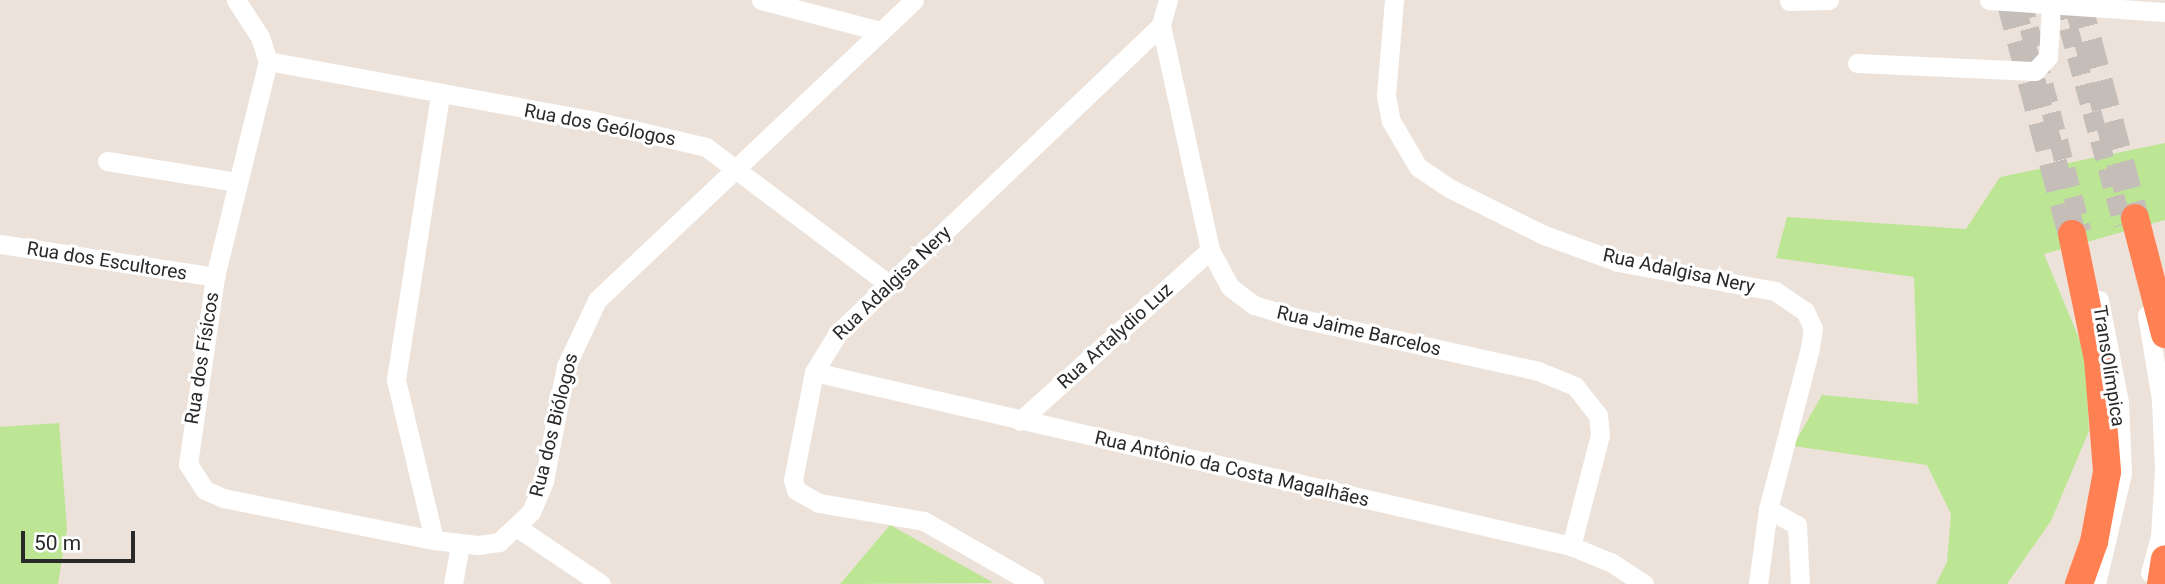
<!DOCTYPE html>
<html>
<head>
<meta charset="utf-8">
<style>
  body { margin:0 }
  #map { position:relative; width:2165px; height:584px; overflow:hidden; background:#ece2da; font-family:Roboto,sans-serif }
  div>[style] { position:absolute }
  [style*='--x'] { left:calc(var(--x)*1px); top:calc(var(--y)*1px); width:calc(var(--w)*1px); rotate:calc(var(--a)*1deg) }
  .green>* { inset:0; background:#bde694 }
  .minor-tunnel>* { height:19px; margin-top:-9.5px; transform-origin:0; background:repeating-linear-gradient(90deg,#c5bdb7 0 19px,transparent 0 29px) }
  .highway-tunnel>* { height:28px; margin-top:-14px; transform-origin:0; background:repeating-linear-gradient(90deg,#c5bdb7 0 28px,transparent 0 42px) }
  .minor>* { height:19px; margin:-9.5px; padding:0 9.5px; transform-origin:9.5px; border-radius:9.5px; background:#fff }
  .highway>* { height:28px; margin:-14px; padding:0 14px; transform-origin:14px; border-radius:14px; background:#ff8153 }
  span { translate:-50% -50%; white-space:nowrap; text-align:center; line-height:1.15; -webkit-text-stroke:6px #fff; paint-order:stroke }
  .street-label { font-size:19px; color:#292929 }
  .scale { position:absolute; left:21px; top:531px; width:114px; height:32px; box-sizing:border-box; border:4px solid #292929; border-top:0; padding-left:9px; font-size:21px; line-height:24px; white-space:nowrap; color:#292929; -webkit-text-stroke:5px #fff; paint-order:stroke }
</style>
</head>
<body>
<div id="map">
  <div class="green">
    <div style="clip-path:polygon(2165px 143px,2165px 220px,2044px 254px,2085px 353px,2089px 431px,2051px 521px,2007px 584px,1936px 584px,1947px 562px,1951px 514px,1927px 465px,1793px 446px,1822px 395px,1918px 404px,1914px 277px,1776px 258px,1787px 217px,1966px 229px,2000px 177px)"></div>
    <div style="clip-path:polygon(59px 423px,67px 529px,58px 584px,0 584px,0 427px)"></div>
    <div style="clip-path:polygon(890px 525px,994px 583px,840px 584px)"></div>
  </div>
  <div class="minor-tunnel">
    <div style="--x:2022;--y:0;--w:239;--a:75.4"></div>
    <div style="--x:2061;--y:0;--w:233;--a:74.6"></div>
  </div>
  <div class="highway-tunnel">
    <div style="--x:2010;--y:0;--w:242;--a:75.2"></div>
    <div style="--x:2077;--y:0;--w:226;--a:75.1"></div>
  </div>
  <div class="minor">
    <div style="--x:236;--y:0;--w:44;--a:57"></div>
    <div style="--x:260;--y:37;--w:25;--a:72"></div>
    <div style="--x:268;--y:61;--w:222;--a:103.8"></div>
    <div style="--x:215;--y:277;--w:189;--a:98.2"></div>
    <div style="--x:188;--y:464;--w:31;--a:57"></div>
    <div style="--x:205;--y:490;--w:20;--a:24"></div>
    <div style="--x:223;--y:498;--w:215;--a:11.3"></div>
    <div style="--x:761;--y:0;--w:123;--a:14.6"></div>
    <div style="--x:1168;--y:0;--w:26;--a:106"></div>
    <div style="--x:1161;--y:25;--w:230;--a:77.7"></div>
    <div style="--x:1210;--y:250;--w:42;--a:61.6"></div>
    <div style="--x:1230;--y:287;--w:30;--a:37"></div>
    <div style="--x:1254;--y:305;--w:41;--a:17.1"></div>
    <div style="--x:1293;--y:317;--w:251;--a:12.4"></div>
    <div style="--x:1538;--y:371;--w:40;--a:22"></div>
    <div style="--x:1575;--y:386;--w:37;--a:52"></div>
    <div style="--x:1598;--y:415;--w:20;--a:84"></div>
    <div style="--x:1600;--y:435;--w:115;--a:104.6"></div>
    <div style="--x:1394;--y:0;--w:96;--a:94.8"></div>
    <div style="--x:1386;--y:96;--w:25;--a:79"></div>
    <div style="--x:1391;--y:121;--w:53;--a:59.6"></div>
    <div style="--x:1418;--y:167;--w:37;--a:34"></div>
    <div style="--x:1449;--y:188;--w:106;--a:26.3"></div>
    <div style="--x:1544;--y:235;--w:79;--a:20"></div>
    <div style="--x:1618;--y:262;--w:160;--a:10.5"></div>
    <div style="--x:1775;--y:291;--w:36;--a:34"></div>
    <div style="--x:1805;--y:311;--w:19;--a:65"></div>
    <div style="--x:1813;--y:328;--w:20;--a:99"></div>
    <div style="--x:1810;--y:348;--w:166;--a:104.6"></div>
    <div style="--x:1768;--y:509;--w:76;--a:97.6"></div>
    <div style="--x:1989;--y:0;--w:176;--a:3.9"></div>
    <div style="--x:1789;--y:1;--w:40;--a:-1.4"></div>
    <div style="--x:268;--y:61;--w:332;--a:10.4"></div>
    <div style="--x:595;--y:121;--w:114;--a:13.2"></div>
    <div style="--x:706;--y:147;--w:230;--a:36.9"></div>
    <div style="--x:1857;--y:63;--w:178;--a:2.6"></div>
    <div style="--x:2035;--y:71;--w:19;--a:-47"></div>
    <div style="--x:2048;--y:57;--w:51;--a:-86.6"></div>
    <div style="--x:440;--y:95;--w:288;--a:98.8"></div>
    <div style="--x:396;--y:380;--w:164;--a:76.6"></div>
    <div style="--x:434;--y:540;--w:44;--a:6.5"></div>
    <div style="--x:478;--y:545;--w:21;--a:-8"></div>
    <div style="--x:499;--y:542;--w:44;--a:-43.2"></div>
    <div style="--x:531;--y:512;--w:34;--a:-67"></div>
    <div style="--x:544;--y:481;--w:117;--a:-79.2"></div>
    <div style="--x:566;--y:366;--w:73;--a:-64.8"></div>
    <div style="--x:597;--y:300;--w:436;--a:-43.4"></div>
    <div style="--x:107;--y:161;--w:131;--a:9.2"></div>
    <div style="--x:0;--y:244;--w:218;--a:8.7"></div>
    <div style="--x:2147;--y:315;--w:86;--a:80.6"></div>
    <div style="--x:2161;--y:400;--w:71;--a:87.6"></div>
    <div style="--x:2164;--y:471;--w:65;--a:93.5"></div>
    <div style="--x:2160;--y:536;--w:38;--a:105"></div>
    <div style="--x:814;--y:372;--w:777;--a:12.94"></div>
    <div style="--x:1571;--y:546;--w:44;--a:22.5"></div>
    <div style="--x:1612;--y:563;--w:38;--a:33"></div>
    <div style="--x:1020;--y:421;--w:256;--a:-42"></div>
    <div style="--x:1768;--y:509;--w:33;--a:29"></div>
    <div style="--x:1797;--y:525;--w:59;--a:87.1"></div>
    <div style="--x:518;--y:528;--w:100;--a:34"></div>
    <div style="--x:453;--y:584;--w:40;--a:-80"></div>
    <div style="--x:1034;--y:584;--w:127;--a:-150.2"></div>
    <div style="--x:924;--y:521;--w:107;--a:-170.3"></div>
    <div style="--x:819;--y:503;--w:26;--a:-151"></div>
    <div style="--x:796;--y:490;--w:10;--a:-107"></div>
    <div style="--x:793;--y:480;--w:110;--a:-79"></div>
    <div style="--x:814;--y:372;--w:46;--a:-58.4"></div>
    <div style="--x:838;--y:333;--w:446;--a:-43.6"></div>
    <div style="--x:2096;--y:584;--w:114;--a:-76.8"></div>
    <div style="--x:2122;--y:473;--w:71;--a:-92.4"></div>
    <div style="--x:2119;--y:402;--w:104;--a:-101.1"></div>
  </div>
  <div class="highway">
    <div style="--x:2135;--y:218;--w:120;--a:75.5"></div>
    <div style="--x:2072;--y:234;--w:128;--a:78.3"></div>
    <div style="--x:2098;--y:359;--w:113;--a:85.4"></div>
    <div style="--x:2107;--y:472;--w:71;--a:100.5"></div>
    <div style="--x:2094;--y:542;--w:45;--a:109.7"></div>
    <div style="--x:2161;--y:584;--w:25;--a:-81"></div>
  </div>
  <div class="street-label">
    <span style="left:600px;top:125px;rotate:11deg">Rua dos Geólogos</span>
    <span style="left:107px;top:261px;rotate:9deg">Rua dos Escultores</span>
    <span style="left:1679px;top:271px;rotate:12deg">Rua Adalgisa Nery</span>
    <span style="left:892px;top:283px;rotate:-44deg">Rua Adalgisa Nery</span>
    <span style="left:1359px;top:331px;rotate:13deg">Rua Jaime Barcelos</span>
    <span style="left:1115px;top:336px;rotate:-42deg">Rua Artalydio Luz</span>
    <span style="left:202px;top:358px;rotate:-81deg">Rua dos Físicos</span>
    <span style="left:2109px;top:366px;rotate:81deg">TransOlímpica</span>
    <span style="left:554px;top:425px;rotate:-76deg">Rua dos Biólogos</span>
    <span style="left:1232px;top:469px;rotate:13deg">Rua Antônio da Costa Magalhães</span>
  </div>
  <div class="scale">50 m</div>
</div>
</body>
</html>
